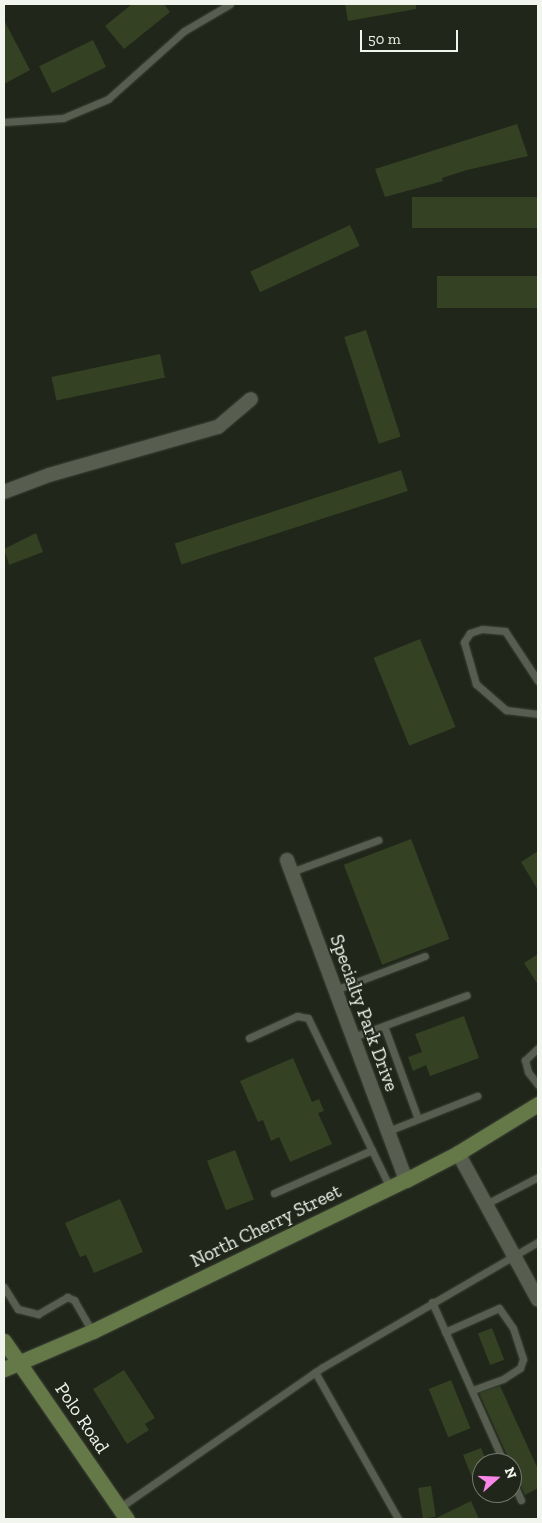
<!DOCTYPE html>
<html>
<head>
<meta charset="utf-8">
<style>
  body { margin:0 }
  #map { position:relative; width:542px; height:1523px; overflow:hidden; background:#202619; font-family:"Zilla Slab",serif }
  div>[style] { position:absolute }
  [style*='--x'] { left:calc(var(--x)*1px); top:calc(var(--y)*1px); width:calc(var(--w)*1px); rotate:calc(var(--a)*1deg) }
  .building>* { inset:0; background:#344123; transform-origin:0 0 }
  .roads { filter:drop-shadow(0 0 1px #3d4238) drop-shadow(0 0 1px #3d4238) }
  .lane>* { height:7px; margin:-3.5px; padding:0 3.5px; transform-origin:3.5px; border-radius:3.5px; background:#575e50 }
  .street>* { height:14px; margin:-7px; padding:0 7px; transform-origin:7px; border-radius:7px; background:#575e50 }
  .secondary>* { height:15px; margin:-7.5px; padding:0 7.5px; transform-origin:7.5px; border-radius:7.5px; background:#647848 }
  span { translate:-50% -50%; white-space:nowrap; text-align:center; line-height:1.15; -webkit-text-stroke:4px #202619; paint-order:stroke }
  .street-label { font-size:19px; color:#f1f5ed }
  .frame { position:absolute; inset:0; border:5px solid #f1f5ed; pointer-events:none }
  .north { position:absolute; left:472px; top:1453px; width:50px; height:50px; box-sizing:border-box; background:#202619; border:1px solid #74796e; border-radius:50%; rotate:70deg; font-size:14px; font-weight:700; line-height:20px; text-align:center; color:#f1f5ed }
  .north::after { content:''; display:block; margin:auto; width:18px; height:22px; background:#f987e9; clip-path:polygon(50% 0,100% 100%,50% 72%,0 100%) }
  .scale { position:absolute; left:360px; top:30px; width:98px; height:22px; box-sizing:border-box; border:2px solid #f1f5ed; border-top:0; padding-left:6px; font-size:15px; line-height:18px; white-space:nowrap; color:#f1f5ed; -webkit-text-stroke:4px #202619; paint-order:stroke }
</style>
</head>
<body>
<div id="map">
  <div class="building">
    <div style="clip-path:polygon(132px 4px,164px 4px,170px 12px,124px 49px,105px 26px)"></div>
    <div style="clip-path:polygon(345px 4px,416px 4px,416px 9px,348px 21px)"></div>
    <div style="clip-path:polygon(4px 20px,30px 70px,4px 84px)"></div>
    <div style="left:93px;top:40px;width:30px;height:60px;rotate:64deg"></div>
    <div style="clip-path:polygon(517px 124px,528px 156px,467px 170px,442px 178px,443px 181px,385px 197px,375px 169px)"></div>
    <div style="left:538px;top:197px;width:31px;height:126px;rotate:90deg"></div>
    <div style="left:350px;top:225px;width:23px;height:110px;rotate:65deg"></div>
    <div style="left:538px;top:276px;width:32px;height:101px;rotate:90deg"></div>
    <div style="left:366px;top:330px;width:112px;height:23px;rotate:72deg"></div>
    <div style="left:160px;top:354px;width:24px;height:111px;rotate:78deg"></div>
    <div style="left:401px;top:470px;width:22px;height:238px;rotate:72deg"></div>
    <div style="clip-path:polygon(36px 533px,43px 552px,9px 565px,4px 549px)"></div>
    <div style="left:420px;top:639px;width:95px;height:50px;rotate:68deg"></div>
    <div style="left:411px;top:839px;width:107px;height:72px;rotate:69deg"></div>
    <div style="clip-path:polygon(538px 851px,538px 890px,521px 862px)"></div>
    <div style="clip-path:polygon(538px 954px,538px 985px,524px 963px)"></div>
    <div style="clip-path:polygon(464px 1016px,479px 1058px,430px 1076px,426px 1065px,413px 1071px,408px 1057px,422px 1052px,415px 1034px)"></div>
    <div style="clip-path:polygon(293px 1058px,312px 1102px,319px 1099px,324px 1111px,318px 1113px,332px 1144px,290px 1162px,279px 1137px,271px 1141px,263px 1120px,258px 1122px,240px 1081px)"></div>
    <div style="left:235px;top:1150px;width:53px;height:30px;rotate:69deg"></div>
    <div style="clip-path:polygon(120px 1199px,143px 1252px,94px 1273px,86px 1255px,80px 1257px,65px 1223px)"></div>
    <div style="left:492px;top:1328px;width:34px;height:15px;rotate:69deg"></div>
    <div style="clip-path:polygon(124px 1370px,155px 1418px,145px 1424px,149px 1430px,127px 1444px,93px 1389px)"></div>
    <div style="left:451px;top:1380px;width:52px;height:24px;rotate:68deg"></div>
    <div style="clip-path:polygon(500px 1386px,538px 1469px,538px 1488px,525px 1495px,479px 1393px)"></div>
    <div style="clip-path:polygon(481px 1448px,487px 1463px,482px 1463px,482px 1476px,473px 1480px,463px 1455px)"></div>
    <div style="left:431px;top:1486px;width:31px;height:13px;rotate:81deg"></div>
    <div style="clip-path:polygon(471px 1501px,479px 1519px,434px 1519px)"></div>
  </div>
  <div class="roads">
    <div class="lane">
      <div style="--x:4;--y:122;--w:59;--a:-3.9"></div>
      <div style="--x:63;--y:118;--w:49;--a:-22.9"></div>
      <div style="--x:108;--y:99;--w:102;--a:-41.8"></div>
      <div style="--x:184;--y:31;--w:53;--a:-30.4"></div>
      <div style="--x:538;--y:681;--w:60;--a:-123.4"></div>
      <div style="--x:505;--y:631;--w:23;--a:-175"></div>
      <div style="--x:482;--y:629;--w:13;--a:162"></div>
      <div style="--x:470;--y:633;--w:11;--a:124"></div>
      <div style="--x:464;--y:642;--w:44;--a:74.1"></div>
      <div style="--x:476;--y:684;--w:40;--a:41"></div>
      <div style="--x:506;--y:710;--w:32;--a:7"></div>
      <div style="--x:291;--y:872;--w:93;--a:-20.2"></div>
      <div style="--x:335;--y:990;--w:96;--a:-20.7"></div>
      <div style="--x:384;--y:1026;--w:99;--a:69.9"></div>
      <div style="--x:353;--y:1037;--w:121;--a:-20.2"></div>
      <div style="--x:249;--y:1038;--w:53;--a:-24.6"></div>
      <div style="--x:297;--y:1016;--w:11;--a:10"></div>
      <div style="--x:308;--y:1018;--w:189;--a:64.2"></div>
      <div style="--x:538;--y:1048;--w:18;--a:137"></div>
      <div style="--x:525;--y:1060;--w:12;--a:76"></div>
      <div style="--x:528;--y:1072;--w:16;--a:52"></div>
      <div style="--x:388;--y:1131;--w:96;--a:-21.5"></div>
      <div style="--x:274;--y:1193;--w:107;--a:-23.7"></div>
      <div style="--x:486;--y:1204;--w:59;--a:-27.4"></div>
      <div style="--x:4;--y:1287;--w:26;--a:58"></div>
      <div style="--x:18;--y:1309;--w:21;--a:14"></div>
      <div style="--x:38;--y:1314;--w:34;--a:-30"></div>
      <div style="--x:67;--y:1297;--w:8;--a:23"></div>
      <div style="--x:74;--y:1300;--w:36;--a:60"></div>
      <div style="--x:432;--y:1302;--w:176;--a:65.9"></div>
      <div style="--x:445;--y:1332;--w:59;--a:-24"></div>
      <div style="--x:499;--y:1308;--w:24;--a:55"></div>
      <div style="--x:513;--y:1328;--w:33;--a:72"></div>
      <div style="--x:523;--y:1359;--w:9;--a:108"></div>
      <div style="--x:520;--y:1368;--w:20;--a:147"></div>
      <div style="--x:503;--y:1379;--w:33;--a:160"></div>
      <div style="--x:315;--y:1372;--w:169;--a:60.5"></div>
      <div style="--x:512;--y:1480;--w:22;--a:66"></div>
      <div style="--x:119;--y:1508;--w:248;--a:-34.7"></div>
      <div style="--x:323;--y:1367;--w:249;--a:-30.2"></div>
    </div>
    <div class="street">
      <div style="--x:4;--y:492;--w:48;--a:-20.7"></div>
      <div style="--x:49;--y:475;--w:176;--a:-15.9"></div>
      <div style="--x:218;--y:427;--w:43;--a:-40.3"></div>
      <div style="--x:287;--y:860;--w:341;--a:69.6"></div>
      <div style="--x:458;--y:1153;--w:167;--a:61.4"></div>
    </div>
    <div class="secondary">
      <div style="--x:4;--y:1341;--w:216;--a:55.4"></div>
      <div style="--x:4;--y:1369;--w:97;--a:-23.1"></div>
      <div style="--x:93;--y:1331;--w:348;--a:-25.8"></div>
      <div style="--x:406;--y:1180;--w:59;--a:-27.4"></div>
      <div style="--x:458;--y:1153;--w:94;--a:-31.5"></div>
    </div>
  </div>
  <div class="street-label">
    <span style="left:364px;top:1013px;rotate:70deg">Specialty Park Drive</span>
    <span style="left:266px;top:1226px;rotate:-26deg">North Cherry Street</span>
    <span style="left:82px;top:1418px;rotate:56deg">Polo Road</span>
  </div>
  <div class="frame"></div>
  <div class="north">N</div>
  <div class="scale">50 m</div>
</div>
</body>
</html>
